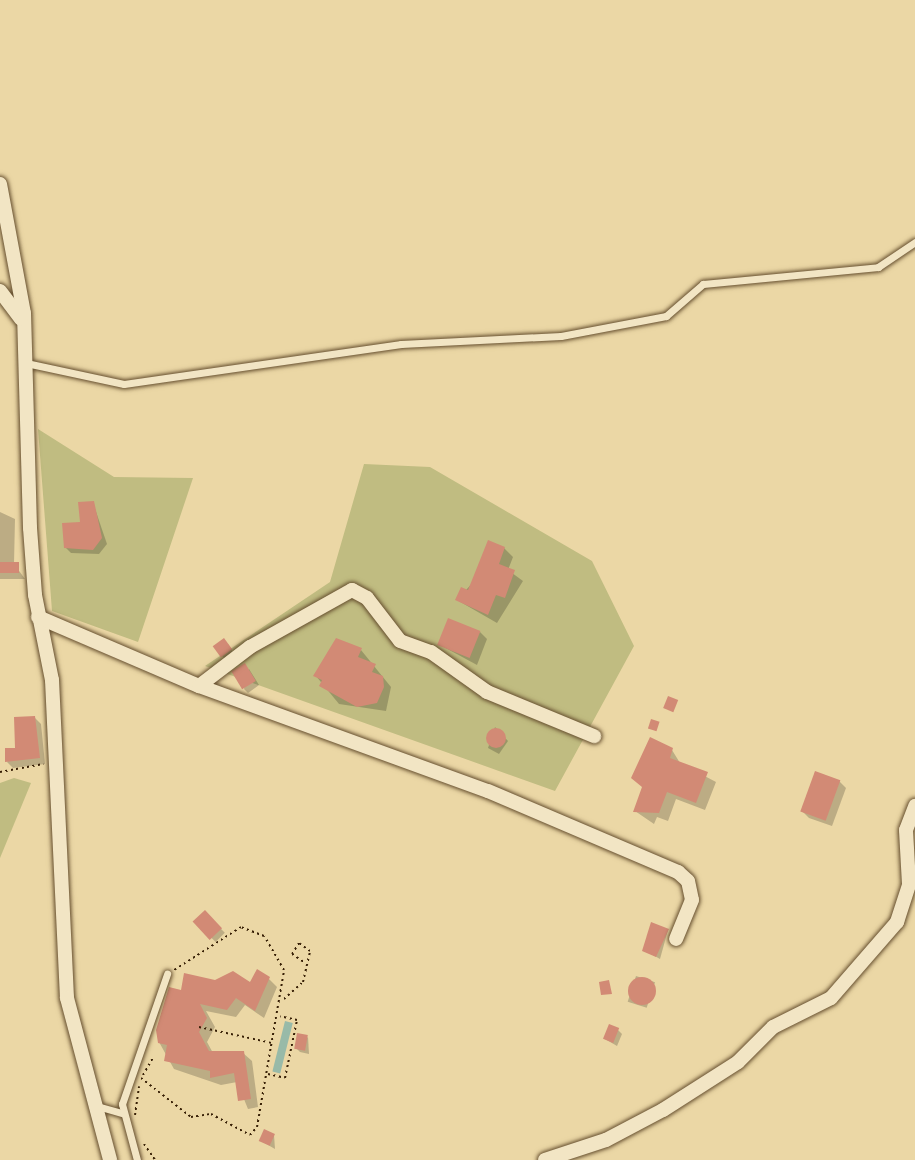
<!DOCTYPE html>
<html>
<head>
<meta charset="utf-8">
<style>
  body { margin:0 }
  #map { position:relative; width:915px; height:1160px; overflow:hidden; background:#ebd7a5; font-family:"Gentium Book Plus",serif }
  div>[style] { position:absolute }
  [style*='--x'] { left:calc(var(--x)*1px); top:calc(var(--y)*1px); width:calc(var(--w)*1px); rotate:calc(var(--a)*1deg) }
  .green>* { inset:0; background:#c0bc81 }
  .water>* { inset:0; background:#98baa8; transform-origin:0 0 }
  .shadow>* { inset:0; background:#0003; transform-origin:0 0 }
  .building>* { inset:0; background:#d28a75; transform-origin:0 0 }
  .round { border-radius:50% }
  .path>* { height:2px; margin-top:-1px; transform-origin:0; background:repeating-linear-gradient(90deg,#382006 0 2px,transparent 0 5.5px) }
  .roads { filter:drop-shadow(0 0 2px #654e2e) drop-shadow(0 0 2px #654e2e) }
  .lane>* { height:7px; margin:-3.5px; padding:0 3.5px; transform-origin:3.5px; border-radius:3.5px; background:#f2e5c4 }
  .street>* { height:14px; margin:-7px; padding:0 7px; transform-origin:7px; border-radius:7px; background:#f2e5c4 }
  span { translate:-50% -50%; white-space:nowrap; text-align:center; line-height:1.15; -webkit-text-stroke:7px #f2e5c4; paint-order:stroke }
</style>
</head>
<body>
<div id="map">
  <div class="green">
    <div style="clip-path:polygon(38px 429px,114px 477px,193px 478px,138px 642px,52px 611px)"></div>
    <div style="clip-path:polygon(364px 464px,430px 467px,592px 561px,634px 646px,555px 791px,205px 666px,330px 582px)"></div>
    <div style="clip-path:polygon(14px 778px,31px 783px,0 858px,0 783px)"></div>
  </div>
  <div class="water">
    <div style="left:285px;top:1021px;width:8px;height:52px;rotate:14deg"></div>
  </div>
  <div class="shadow">
    <div style="clip-path:polygon(93px 503px,107px 544px,99px 554px,71px 553px,65px 547px)"></div>
    <div style="clip-path:polygon(0 512px,15px 519px,14px 564px,25px 579px,0 579px)"></div>
    <div style="clip-path:polygon(504px 548px,513px 557px,508px 570px,523px 581px,497px 623px,457px 600px)"></div>
    <div style="clip-path:polygon(480px 632px,487px 639px,477px 665px,440px 645px)"></div>
    <div style="clip-path:polygon(228px 644px,234px 654px,226px 660px,222px 656px)"></div>
    <div style="clip-path:polygon(361px 650px,391px 687px,386px 711px,339px 704px,316px 676px)"></div>
    <div style="clip-path:polygon(249px 669px,259px 685px,248px 693px,244px 689px)"></div>
    <div style="clip-path:polygon(34px 717px,41px 724px,45px 764px,13px 768px,7px 762px)"></div>
    <div style="clip-path:polygon(495px 727px,508px 741px,499px 754px,488px 748px)"></div>
    <div style="clip-path:polygon(672px 750px,680px 763px,716px 782px,705px 810px,676px 799px,668px 821px,657px 817px,654px 824px,635px 811px)"></div>
    <div style="clip-path:polygon(839px 781px,846px 788px,832px 826px,809px 818px,803px 812px)"></div>
    <div style="left:205px;top:913px;width:28px;height:13px;rotate:45deg"></div>
    <div style="clip-path:polygon(668px 930px,660px 959px,644px 950px)"></div>
    <div style="left:636px;top:976px;width:20px;height:27px;rotate:18deg"></div>
    <div style="clip-path:polygon(269px 979px,277px 987px,264px 1018px,245px 1005px,236px 1017px,206px 1011px,215px 1027px,207px 1042px,213px 1053px,243px 1053px,252px 1061px,258px 1107px,248px 1109px,237px 1082px,221px 1085px,174px 1069px,159px 1042px,182px 992px)"></div>
    <div style="clip-path:polygon(618px 1030px,622px 1034px,617px 1046px,605px 1039px)"></div>
    <div style="clip-path:polygon(308px 1037px,309px 1054px,300px 1052px,296px 1048px)"></div>
    <div style="clip-path:polygon(274px 1135px,275px 1149px,261px 1141px)"></div>
  </div>
  <div class="building">
    <div style="clip-path:polygon(94px 501px,102px 538px,93px 550px,64px 548px,62px 523px,80px 522px,78px 502px)"></div>
    <div style="clip-path:polygon(488px 540px,505px 547px,499px 564px,515px 570px,505px 598px,496px 595px,488px 615px,455px 600px,461px 587px,468px 590px)"></div>
    <div style="left:19px;top:562px;width:11px;height:19px;rotate:90deg"></div>
    <div style="left:448px;top:618px;width:35px;height:29px;rotate:22deg"></div>
    <div style="left:224px;top:638px;width:14px;height:14px;rotate:54deg"></div>
    <div style="clip-path:polygon(336px 638px,362px 648px,358px 657px,376px 664px,372px 672px,383px 676px,384px 687px,377px 703px,357px 707px,319px 686px,322px 680px,313px 676px)"></div>
    <div style="left:245px;top:663px;width:21px;height:16px;rotate:59deg"></div>
    <div style="left:668px;top:696px;width:11px;height:13px;rotate:22deg"></div>
    <div style="clip-path:polygon(35px 716px,40px 758px,5px 762px,5px 748px,15px 748px,14px 717px)"></div>
    <div style="left:651px;top:719px;width:9px;height:10px;rotate:18deg"></div>
    <div class="round" style="left:486px;top:728px;width:20px;height:20px"></div>
    <div style="clip-path:polygon(650px 737px,673px 748px,670px 758px,708px 772px,696px 803px,667px 792px,659px 813px,633px 812px,642px 787px,631px 778px)"></div>
    <div style="left:815px;top:771px;width:27px;height:43px;rotate:20deg"></div>
    <div style="left:205px;top:910px;width:25px;height:17px;rotate:47deg"></div>
    <div style="clip-path:polygon(651px 922px,669px 929px,656px 957px,642px 951px)"></div>
    <div style="clip-path:polygon(257px 969px,270px 977px,255px 1011px,236px 998px,227px 1010px,200px 1004px,207px 1018px,199px 1032px,209px 1051px,244px 1051px,251px 1099px,238px 1101px,234px 1073px,210px 1078px,210px 1071px,164px 1061px,167px 1045px,158px 1043px,156px 1030px,169px 987px,181px 990px,184px 973px,215px 980px,233px 971px,250px 982px)"></div>
    <div class="round" style="left:628px;top:977px;width:28px;height:28px"></div>
    <div style="clip-path:polygon(609px 980px,612px 994px,601px 995px,599px 982px)"></div>
    <div style="left:609px;top:1024px;width:11px;height:16px;rotate:22deg"></div>
    <div style="left:297px;top:1033px;width:11px;height:16px;rotate:10deg"></div>
    <div style="left:264px;top:1129px;width:12px;height:13px;rotate:24deg"></div>
  </div>
  <div class="path">
    <div style="--x:0;--y:772;--w:44;--a:-10.5"></div>
    <div style="--x:284;--y:999;--w:25;--a:-42"></div>
    <div style="--x:303;--y:982;--w:32;--a:-77"></div>
    <div style="--x:310;--y:951;--w:14;--a:-144"></div>
    <div style="--x:299;--y:943;--w:13;--a:122"></div>
    <div style="--x:292;--y:954;--w:14;--a:34"></div>
    <div style="--x:199;--y:1027;--w:75;--a:12.4"></div>
    <div style="--x:268;--y:1074;--w:17;--a:13"></div>
    <div style="--x:285;--y:1078;--w:59;--a:-78.3"></div>
    <div style="--x:297;--y:1020;--w:17;--a:-167"></div>
    <div style="--x:143;--y:1075;--w:20;--a:-60"></div>
    <div style="--x:141;--y:1078;--w:63;--a:38"></div>
    <div style="--x:191;--y:1117;--w:20;--a:-9"></div>
    <div style="--x:211;--y:1114;--w:44;--a:28.3"></div>
    <div style="--x:250;--y:1135;--w:11;--a:-49"></div>
    <div style="--x:257;--y:1127;--w:159;--a:-80.2"></div>
    <div style="--x:284;--y:970;--w:39;--a:-120"></div>
    <div style="--x:264;--y:936;--w:25;--a:-159"></div>
    <div style="--x:241;--y:927;--w:80;--a:147.3"></div>
    <div style="--x:135;--y:1115;--w:29;--a:-82"></div>
    <div style="--x:144;--y:1144;--w:19;--a:55"></div>
  </div>
  <div class="roads">
    <div class="lane">
      <div style="--x:26;--y:363;--w:100;--a:12.1"></div>
      <div style="--x:124;--y:384;--w:280;--a:-8.2"></div>
      <div style="--x:401;--y:344;--w:160;--a:-2.9"></div>
      <div style="--x:561;--y:336;--w:107;--a:-10.8"></div>
      <div style="--x:666;--y:316;--w:49;--a:-40.9"></div>
      <div style="--x:703;--y:284;--w:176;--a:-5.5"></div>
      <div style="--x:878;--y:267;--w:45;--a:-34"></div>
      <div style="--x:97;--y:1106;--w:26;--a:16"></div>
      <div style="--x:137;--y:1160;--w:58;--a:-105"></div>
      <div style="--x:122;--y:1104;--w:138;--a:-70.9"></div>
    </div>
    <div class="street">
      <div style="--x:0;--y:184;--w:131;--a:79.5"></div>
      <div style="--x:24;--y:313;--w:215;--a:88.4"></div>
      <div style="--x:30;--y:528;--w:67;--a:85.7"></div>
      <div style="--x:35;--y:595;--w:87;--a:78.7"></div>
      <div style="--x:52;--y:680;--w:318;--a:87.3"></div>
      <div style="--x:67;--y:998;--w:168;--a:75.1"></div>
      <div style="--x:0;--y:291;--w:35;--a:53"></div>
      <div style="--x:38;--y:617;--w:175;--a:23.2"></div>
      <div style="--x:199;--y:686;--w:307;--a:20"></div>
      <div style="--x:488;--y:791;--w:207;--a:23.1"></div>
      <div style="--x:678;--y:872;--w:13;--a:42"></div>
      <div style="--x:688;--y:881;--w:19;--a:78"></div>
      <div style="--x:692;--y:900;--w:42;--a:112.3"></div>
      <div style="--x:199;--y:686;--w:64;--a:-37.4"></div>
      <div style="--x:250;--y:647;--w:117;--a:-29.2"></div>
      <div style="--x:352;--y:590;--w:17;--a:28"></div>
      <div style="--x:367;--y:598;--w:54;--a:52.5"></div>
      <div style="--x:400;--y:641;--w:33;--a:20"></div>
      <div style="--x:431;--y:652;--w:69;--a:35.5"></div>
      <div style="--x:487;--y:692;--w:116;--a:22.4"></div>
      <div style="--x:545;--y:1160;--w:64;--a:-18.2"></div>
      <div style="--x:606;--y:1140;--w:64;--a:-27.8"></div>
      <div style="--x:663;--y:1110;--w:89;--a:-32.6"></div>
      <div style="--x:738;--y:1062;--w:49;--a:-45"></div>
      <div style="--x:773;--y:1027;--w:65;--a:-26.6"></div>
      <div style="--x:831;--y:998;--w:101;--a:-49"></div>
      <div style="--x:897;--y:922;--w:40;--a:-72"></div>
      <div style="--x:909;--y:884;--w:54;--a:-93.2"></div>
      <div style="--x:906;--y:830;--w:26;--a:-69"></div>
    </div>
  </div>
</div>
</body>
</html>
